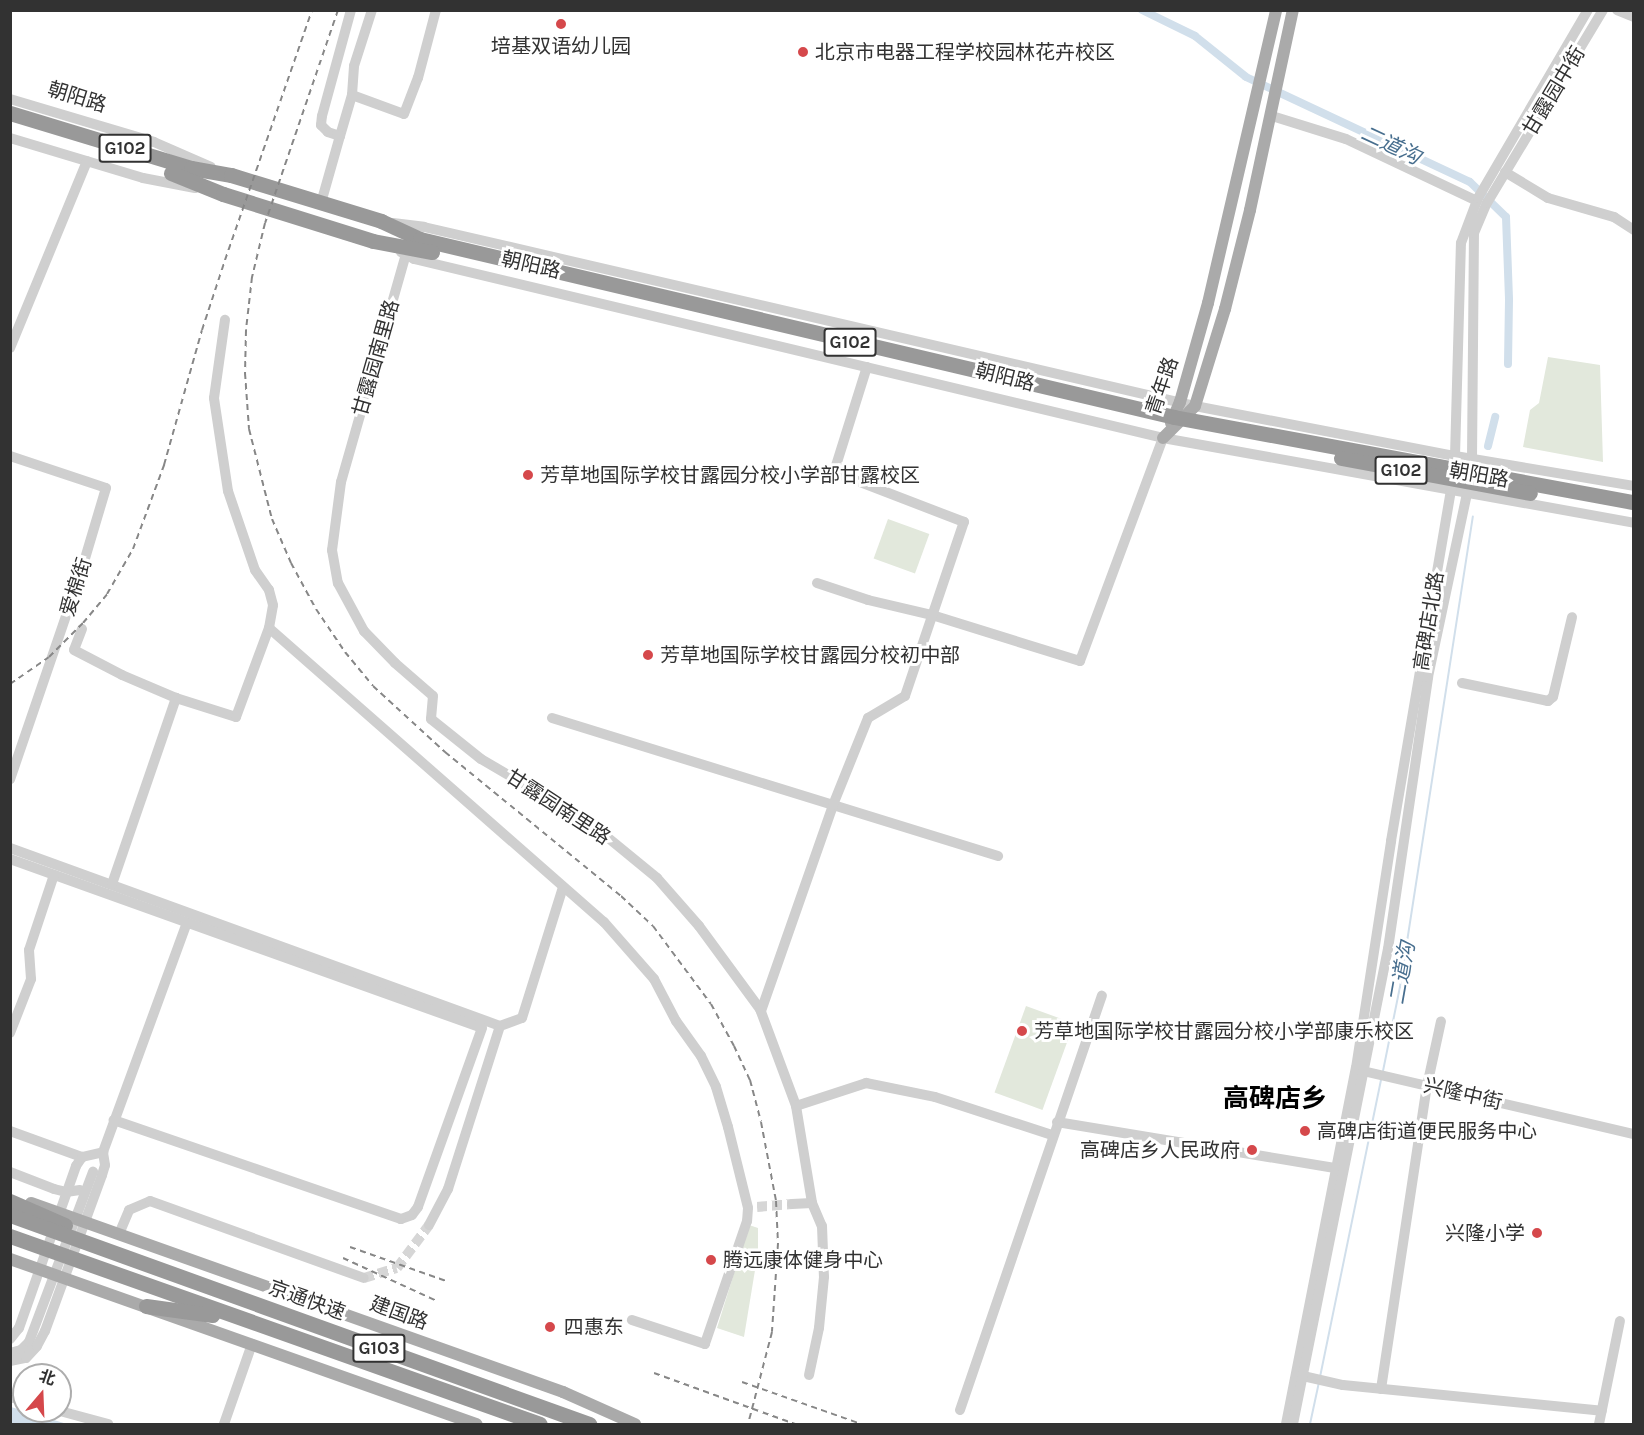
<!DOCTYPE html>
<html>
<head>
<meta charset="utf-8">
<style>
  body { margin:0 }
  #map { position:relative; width:1644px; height:1435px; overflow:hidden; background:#fff; font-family:Karla,"Noto Sans SC",sans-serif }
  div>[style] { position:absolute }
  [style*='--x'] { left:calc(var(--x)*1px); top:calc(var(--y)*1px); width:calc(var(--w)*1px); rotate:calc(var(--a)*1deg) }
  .green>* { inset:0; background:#e2e8dc; transform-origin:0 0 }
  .water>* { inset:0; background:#d1dfeb }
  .stream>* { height:2px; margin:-1px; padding:0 1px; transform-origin:1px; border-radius:1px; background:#d1dfeb }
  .canal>* { height:8px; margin:-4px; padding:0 4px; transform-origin:4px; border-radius:4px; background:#d1dfeb }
  .minor-tunnel>* { height:10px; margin-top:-5px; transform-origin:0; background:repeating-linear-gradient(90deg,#d6d6d6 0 10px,transparent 0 15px) }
  .minor>* { height:10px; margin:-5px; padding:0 5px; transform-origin:5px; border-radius:5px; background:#cfcfcf }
  .major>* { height:12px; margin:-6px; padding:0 6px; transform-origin:6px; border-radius:6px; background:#aaa }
  .highway>* { height:15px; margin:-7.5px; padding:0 7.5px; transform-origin:7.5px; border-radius:7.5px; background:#999 }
  .rail>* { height:2px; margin-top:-1px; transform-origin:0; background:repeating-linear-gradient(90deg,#878787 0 6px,transparent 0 10.5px) }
  .dots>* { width:16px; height:16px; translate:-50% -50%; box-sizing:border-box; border:3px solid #fff; border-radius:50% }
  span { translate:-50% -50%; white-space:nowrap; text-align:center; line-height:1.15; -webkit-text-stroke:6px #fff; paint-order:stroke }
  .shield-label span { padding:2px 4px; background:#fff; border:2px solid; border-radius:4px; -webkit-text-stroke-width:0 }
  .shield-label { font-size:18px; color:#323232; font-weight:700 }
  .poi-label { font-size:20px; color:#323232 }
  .left { translate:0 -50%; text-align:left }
  .right { translate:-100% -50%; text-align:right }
  .street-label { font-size:20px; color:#323232 }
  .water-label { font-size:21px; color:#476e8e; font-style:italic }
  .district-label { font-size:26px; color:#000; font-weight:700 }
  .frame { position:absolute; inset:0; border:12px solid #323232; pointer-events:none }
  .north { position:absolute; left:12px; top:1363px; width:60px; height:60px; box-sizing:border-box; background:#fff; border:2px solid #adadad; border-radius:50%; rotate:19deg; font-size:16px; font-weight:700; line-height:24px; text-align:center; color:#323232 }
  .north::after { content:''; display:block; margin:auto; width:21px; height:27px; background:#d5484b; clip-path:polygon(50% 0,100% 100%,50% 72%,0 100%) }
</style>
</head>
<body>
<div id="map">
  <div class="green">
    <div style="clip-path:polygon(1548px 357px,1600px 365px,1603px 462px,1523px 447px,1530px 410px,1539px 403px)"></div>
    <div style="left:888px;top:519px;width:44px;height:42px;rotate:20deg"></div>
    <div style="left:1026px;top:1006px;width:51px;height:92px;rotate:20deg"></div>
    <div style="clip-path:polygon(749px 1225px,758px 1228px,758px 1252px,744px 1337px,717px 1328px)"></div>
  </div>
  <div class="water">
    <div style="clip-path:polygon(10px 1407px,11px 1407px,67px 1424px,11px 1424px)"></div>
  </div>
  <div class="stream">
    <div style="--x:1383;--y:1071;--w:86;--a:-78.6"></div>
    <div style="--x:1400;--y:987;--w:476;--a:-81.2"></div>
    <div style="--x:1320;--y:1377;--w:303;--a:-78.4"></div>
    <div style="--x:1310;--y:1424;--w:43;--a:-77.9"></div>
  </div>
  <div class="canal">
    <div style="--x:1142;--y:10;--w:59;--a:26.1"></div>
    <div style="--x:1195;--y:36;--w:65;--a:38.8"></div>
    <div style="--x:1246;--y:77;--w:247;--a:25.1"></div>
    <div style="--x:1470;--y:182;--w:50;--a:44.2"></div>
    <div style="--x:1506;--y:217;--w:83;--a:87.9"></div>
    <div style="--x:1509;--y:300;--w:64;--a:90.9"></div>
    <div style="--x:1488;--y:446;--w:30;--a:-76"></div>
  </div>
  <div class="minor-tunnel">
    <div style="--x:757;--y:1207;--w:35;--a:-5"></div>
    <div style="--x:364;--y:1278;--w:34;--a:-17"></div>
    <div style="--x:397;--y:1268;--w:54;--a:-53.3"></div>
  </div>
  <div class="minor">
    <div style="--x:1617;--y:10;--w:18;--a:22"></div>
    <div style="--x:352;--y:95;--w:29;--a:-86"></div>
    <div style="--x:354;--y:66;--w:59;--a:-72.2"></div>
    <div style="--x:10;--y:99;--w:150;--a:16.6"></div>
    <div style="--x:154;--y:142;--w:62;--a:23.7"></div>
    <div style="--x:1272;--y:116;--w:77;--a:17.3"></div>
    <div style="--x:1346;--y:139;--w:145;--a:25.3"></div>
    <div style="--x:340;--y:136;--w:43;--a:-73.7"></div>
    <div style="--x:352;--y:95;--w:55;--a:20.1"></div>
    <div style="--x:404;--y:114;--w:39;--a:-69"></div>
    <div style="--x:418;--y:78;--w:70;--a:-75.2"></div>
    <div style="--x:10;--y:138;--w:139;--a:16.7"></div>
    <div style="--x:143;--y:178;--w:53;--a:10.9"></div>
    <div style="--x:1505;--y:172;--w:50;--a:31.2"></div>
    <div style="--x:1548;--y:198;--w:69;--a:16.1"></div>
    <div style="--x:1614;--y:217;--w:24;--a:33"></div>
    <div style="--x:321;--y:203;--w:70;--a:-74.2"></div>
    <div style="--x:340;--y:136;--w:13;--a:-162"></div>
    <div style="--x:328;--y:132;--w:10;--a:-135"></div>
    <div style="--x:321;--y:125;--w:9;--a:-84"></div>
    <div style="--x:322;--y:116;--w:110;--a:-74.7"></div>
    <div style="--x:393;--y:223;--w:31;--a:7"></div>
    <div style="--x:424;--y:227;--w:792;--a:13.07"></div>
    <div style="--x:1195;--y:406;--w:265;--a:10.9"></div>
    <div style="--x:1455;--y:456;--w:181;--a:9.5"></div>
    <div style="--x:401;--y:252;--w:15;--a:28"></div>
    <div style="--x:414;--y:259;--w:770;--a:13.44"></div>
    <div style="--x:1163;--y:438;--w:479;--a:10.2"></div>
    <div style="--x:406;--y:254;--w:237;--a:105.9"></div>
    <div style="--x:341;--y:482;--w:69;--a:97.5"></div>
    <div style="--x:332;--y:550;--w:34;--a:80"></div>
    <div style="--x:338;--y:583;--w:55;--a:61.6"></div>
    <div style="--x:364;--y:631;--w:45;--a:45.9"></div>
    <div style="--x:395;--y:663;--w:50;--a:41"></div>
    <div style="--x:433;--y:696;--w:23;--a:95"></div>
    <div style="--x:431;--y:719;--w:64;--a:38.7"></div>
    <div style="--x:481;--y:759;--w:126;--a:30.4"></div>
    <div style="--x:590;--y:823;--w:87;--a:39.4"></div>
    <div style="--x:657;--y:878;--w:64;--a:48.8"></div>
    <div style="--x:699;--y:926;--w:103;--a:53.7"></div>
    <div style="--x:760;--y:1009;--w:103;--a:69.6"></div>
    <div style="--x:796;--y:1106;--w:98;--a:80.6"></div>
    <div style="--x:812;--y:1203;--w:25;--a:67"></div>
    <div style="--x:822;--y:1226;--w:51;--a:87.8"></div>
    <div style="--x:824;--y:1277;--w:51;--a:95.6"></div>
    <div style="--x:819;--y:1328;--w:48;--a:102"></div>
    <div style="--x:10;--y:348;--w:202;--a:-67.6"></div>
    <div style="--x:10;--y:456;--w:101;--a:18.4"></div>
    <div style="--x:106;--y:488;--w:91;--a:106.6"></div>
    <div style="--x:80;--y:575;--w:216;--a:108.9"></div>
    <div style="--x:817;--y:583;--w:54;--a:18.4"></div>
    <div style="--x:868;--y:600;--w:66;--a:13.2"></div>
    <div style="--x:932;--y:615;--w:155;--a:17.3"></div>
    <div style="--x:1080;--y:661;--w:238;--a:-69.6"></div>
    <div style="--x:269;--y:628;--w:446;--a:41.3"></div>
    <div style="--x:604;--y:922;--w:76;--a:48.7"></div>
    <div style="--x:654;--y:979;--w:47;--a:62.4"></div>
    <div style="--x:676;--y:1021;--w:43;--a:54.5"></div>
    <div style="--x:701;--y:1056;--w:34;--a:64"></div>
    <div style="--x:716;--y:1087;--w:42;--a:73.3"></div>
    <div style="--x:728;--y:1127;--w:83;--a:76.1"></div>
    <div style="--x:748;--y:1208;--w:13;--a:94"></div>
    <div style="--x:747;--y:1221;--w:130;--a:108.9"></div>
    <div style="--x:705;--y:1344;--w:77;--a:-161.8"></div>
    <div style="--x:82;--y:629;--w:22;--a:111"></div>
    <div style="--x:74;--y:650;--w:54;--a:27.5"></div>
    <div style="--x:122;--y:675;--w:59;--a:23.1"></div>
    <div style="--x:176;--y:698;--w:63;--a:17.6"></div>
    <div style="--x:236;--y:717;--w:95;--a:-69.7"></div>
    <div style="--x:269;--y:628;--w:23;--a:-80"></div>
    <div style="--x:273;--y:605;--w:16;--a:-105"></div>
    <div style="--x:269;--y:590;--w:24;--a:-125"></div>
    <div style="--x:255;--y:570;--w:83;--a:-108.9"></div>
    <div style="--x:228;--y:491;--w:94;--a:-98.6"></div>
    <div style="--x:214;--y:398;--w:79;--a:-82"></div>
    <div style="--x:1462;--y:683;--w:88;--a:11.8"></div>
    <div style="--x:1548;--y:701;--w:6;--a:-39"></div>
    <div style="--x:1553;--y:697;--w:82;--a:-76.6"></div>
    <div style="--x:552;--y:718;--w:467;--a:17.2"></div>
    <div style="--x:10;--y:848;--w:521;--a:19.96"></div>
    <div style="--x:10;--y:859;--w:501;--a:19.7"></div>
    <div style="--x:482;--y:1028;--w:190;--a:109.7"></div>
    <div style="--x:418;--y:1207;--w:10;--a:127"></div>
    <div style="--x:412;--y:1215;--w:12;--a:160"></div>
    <div style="--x:401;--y:1219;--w:304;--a:-161"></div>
    <div style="--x:112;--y:884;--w:197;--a:-71"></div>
    <div style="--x:761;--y:1011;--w:218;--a:-70.7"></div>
    <div style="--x:833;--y:805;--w:94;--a:-68.1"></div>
    <div style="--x:868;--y:718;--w:43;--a:-30.7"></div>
    <div style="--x:905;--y:696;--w:184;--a:-71.3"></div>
    <div style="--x:964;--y:522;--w:139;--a:-159"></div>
    <div style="--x:834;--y:472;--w:110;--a:-72.6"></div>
    <div style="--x:10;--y:1033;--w:58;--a:-68.7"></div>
    <div style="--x:31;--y:979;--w:29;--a:-94"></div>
    <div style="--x:29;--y:950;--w:79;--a:-71.6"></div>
    <div style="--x:1363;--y:1071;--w:278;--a:13.1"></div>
    <div style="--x:796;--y:1106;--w:74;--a:-18.2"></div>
    <div style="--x:866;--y:1083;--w:70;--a:11.5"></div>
    <div style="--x:935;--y:1097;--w:123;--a:18"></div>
    <div style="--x:1057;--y:1122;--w:283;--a:9.4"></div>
    <div style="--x:10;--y:1131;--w:77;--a:19.9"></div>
    <div style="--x:10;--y:1172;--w:47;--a:21.1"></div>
    <div style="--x:54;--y:1189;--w:12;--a:14"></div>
    <div style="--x:66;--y:1192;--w:14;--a:-8"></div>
    <div style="--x:792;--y:1204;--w:20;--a:-3"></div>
    <div style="--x:429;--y:1225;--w:41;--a:-62.2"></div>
    <div style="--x:448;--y:1189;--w:171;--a:-72.3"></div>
    <div style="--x:500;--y:1026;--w:23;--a:-20"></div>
    <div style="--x:522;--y:1018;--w:137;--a:-72.6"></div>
    <div style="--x:119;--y:1234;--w:26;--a:-67"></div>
    <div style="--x:129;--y:1210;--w:23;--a:-23"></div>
    <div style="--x:150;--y:1201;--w:227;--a:19.8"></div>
    <div style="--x:10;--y:1339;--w:14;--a:-51"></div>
    <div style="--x:19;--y:1328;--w:172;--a:-70.6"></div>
    <div style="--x:76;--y:1166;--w:11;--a:-56"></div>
    <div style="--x:82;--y:1157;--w:22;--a:-13"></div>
    <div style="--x:103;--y:1152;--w:244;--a:-69.9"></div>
    <div style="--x:10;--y:1353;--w:11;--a:-15"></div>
    <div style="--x:21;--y:1350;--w:11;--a:-45"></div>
    <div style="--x:29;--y:1342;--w:182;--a:-69.4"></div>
    <div style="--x:10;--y:1361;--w:16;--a:-11"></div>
    <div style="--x:26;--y:1358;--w:16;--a:-47"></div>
    <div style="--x:37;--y:1346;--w:17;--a:-62"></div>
    <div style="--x:45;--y:1331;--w:166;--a:-69.9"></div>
    <div style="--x:102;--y:1175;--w:10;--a:-73"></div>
    <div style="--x:105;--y:1165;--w:13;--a:-99"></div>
    <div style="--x:1303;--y:1376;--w:41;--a:12.7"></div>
    <div style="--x:1343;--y:1385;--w:260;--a:5.7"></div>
    <div style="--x:1381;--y:1389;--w:306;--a:-81.4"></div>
    <div style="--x:1427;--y:1086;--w:66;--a:-77.8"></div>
    <div style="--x:10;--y:1397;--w:15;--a:16"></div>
    <div style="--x:960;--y:1410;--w:438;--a:-71.1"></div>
    <div style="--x:60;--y:1411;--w:50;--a:15.2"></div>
    <div style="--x:224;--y:1424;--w:85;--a:-70.7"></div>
    <div style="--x:1286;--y:1424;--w:363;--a:-78.9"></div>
    <div style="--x:1356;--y:1068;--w:230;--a:-81.2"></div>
    <div style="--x:1391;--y:841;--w:355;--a:-80.3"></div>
    <div style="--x:1451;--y:491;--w:35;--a:-83"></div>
    <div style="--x:1455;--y:456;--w:213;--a:-88.4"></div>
    <div style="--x:1461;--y:243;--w:48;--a:-69.3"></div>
    <div style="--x:1478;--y:198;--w:218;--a:-59.7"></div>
    <div style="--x:1293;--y:1424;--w:484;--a:-78.7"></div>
    <div style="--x:1388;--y:949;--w:275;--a:-81.6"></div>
    <div style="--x:1428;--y:677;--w:187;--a:-78"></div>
    <div style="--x:1467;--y:494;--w:35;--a:-82"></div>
    <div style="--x:1472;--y:459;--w:226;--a:-89.5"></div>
    <div style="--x:1474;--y:233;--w:33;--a:-67"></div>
    <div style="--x:1487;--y:203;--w:225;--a:-59"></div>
    <div style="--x:1599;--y:1424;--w:105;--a:-78.5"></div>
  </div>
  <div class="major">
    <div style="--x:1171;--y:423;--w:23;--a:-67"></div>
    <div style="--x:1180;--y:402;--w:103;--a:-74.2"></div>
    <div style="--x:1208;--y:303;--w:301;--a:-76.9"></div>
    <div style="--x:1163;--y:438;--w:45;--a:-45"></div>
    <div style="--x:1195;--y:406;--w:102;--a:-72.8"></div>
    <div style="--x:1225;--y:309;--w:102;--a:-75.8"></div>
    <div style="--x:1250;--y:210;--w:205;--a:-77.9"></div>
    <div style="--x:31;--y:1203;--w:565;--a:19.56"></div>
    <div style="--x:563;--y:1392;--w:79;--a:24"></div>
    <div style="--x:10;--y:1259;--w:495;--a:19.5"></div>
  </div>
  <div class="highway">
    <div style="--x:10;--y:113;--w:189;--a:16.9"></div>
    <div style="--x:191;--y:168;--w:41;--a:9.9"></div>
    <div style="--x:231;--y:175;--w:157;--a:17"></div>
    <div style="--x:381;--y:221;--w:43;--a:24.8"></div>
    <div style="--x:420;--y:239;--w:775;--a:13.28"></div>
    <div style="--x:1174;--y:417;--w:468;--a:10.5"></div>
    <div style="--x:171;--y:173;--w:56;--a:22"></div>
    <div style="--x:223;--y:194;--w:157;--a:17.4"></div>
    <div style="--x:373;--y:241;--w:60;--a:10.6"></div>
    <div style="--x:1341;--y:458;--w:192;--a:10.5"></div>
    <div style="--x:10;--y:1201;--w:60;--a:23.6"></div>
    <div style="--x:10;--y:1215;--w:616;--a:19.85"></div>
    <div style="--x:10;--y:1236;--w:562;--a:19.53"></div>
    <div style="--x:146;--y:1306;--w:67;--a:7.8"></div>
  </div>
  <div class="rail">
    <div style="--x:338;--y:10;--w:225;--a:108.9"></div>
    <div style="--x:265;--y:223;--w:56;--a:103.5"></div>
    <div style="--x:252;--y:277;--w:53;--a:96.5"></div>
    <div style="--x:246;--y:330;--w:43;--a:91.3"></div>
    <div style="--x:245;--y:373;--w:56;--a:85.9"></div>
    <div style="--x:249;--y:429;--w:93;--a:75.7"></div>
    <div style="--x:272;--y:519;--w:48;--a:66.6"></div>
    <div style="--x:291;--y:563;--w:52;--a:61.5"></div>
    <div style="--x:316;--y:609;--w:52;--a:56"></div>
    <div style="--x:345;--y:652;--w:44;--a:50.5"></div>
    <div style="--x:373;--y:686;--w:98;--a:42.5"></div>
    <div style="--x:445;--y:752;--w:227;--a:39.3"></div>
    <div style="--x:621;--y:896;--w:44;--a:43.2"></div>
    <div style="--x:653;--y:926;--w:97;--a:53.4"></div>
    <div style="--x:711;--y:1004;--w:48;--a:61.3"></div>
    <div style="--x:734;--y:1046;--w:38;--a:65"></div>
    <div style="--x:750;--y:1080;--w:43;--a:75.3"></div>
    <div style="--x:761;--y:1122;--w:80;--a:79.2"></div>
    <div style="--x:776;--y:1201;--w:42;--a:87.3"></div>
    <div style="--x:778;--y:1243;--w:89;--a:93.9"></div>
    <div style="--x:772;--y:1332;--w:95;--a:104.6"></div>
    <div style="--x:10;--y:684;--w:47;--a:-34.7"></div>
    <div style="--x:49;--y:657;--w:48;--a:-45"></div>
    <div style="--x:83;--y:623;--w:38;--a:-50"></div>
    <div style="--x:107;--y:594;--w:52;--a:-60"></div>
    <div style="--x:133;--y:549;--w:90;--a:-69.7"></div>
    <div style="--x:164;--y:465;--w:140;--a:-74.3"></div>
    <div style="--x:202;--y:330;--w:74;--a:-71.8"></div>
    <div style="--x:225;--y:260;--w:265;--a:-70.8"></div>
    <div style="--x:350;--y:1247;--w:102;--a:19.5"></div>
    <div style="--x:343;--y:1258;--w:103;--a:24.6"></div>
    <div style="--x:654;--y:1373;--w:150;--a:19.9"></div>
    <div style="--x:742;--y:1382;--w:126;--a:19.4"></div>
  </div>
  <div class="dots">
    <div style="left:561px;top:24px;background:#d5484b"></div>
    <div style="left:803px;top:52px;background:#d5484b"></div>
    <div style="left:528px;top:475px;background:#d5484b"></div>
    <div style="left:648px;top:655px;background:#d5484b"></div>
    <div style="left:1022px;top:1031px;background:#d5484b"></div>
    <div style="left:1305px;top:1131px;background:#d5484b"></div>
    <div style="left:1252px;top:1150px;background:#d5484b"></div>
    <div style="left:1537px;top:1233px;background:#d5484b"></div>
    <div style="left:711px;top:1260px;background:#d5484b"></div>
    <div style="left:550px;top:1327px;background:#d5484b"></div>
  </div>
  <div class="shield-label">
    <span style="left:125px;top:148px">G102</span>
    <span style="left:850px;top:342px">G102</span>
    <span style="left:1401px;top:470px">G102</span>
    <span style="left:379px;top:1348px">G103</span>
  </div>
  <div class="poi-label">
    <span style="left:561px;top:46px">培基双语幼儿园</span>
    <span class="left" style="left:815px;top:52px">北京市电器工程学校园林花卉校区</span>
    <span class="left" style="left:540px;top:475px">芳草地国际学校甘露园分校小学部甘露校区</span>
    <span class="left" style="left:660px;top:655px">芳草地国际学校甘露园分校初中部</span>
    <span class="left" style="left:1034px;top:1031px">芳草地国际学校甘露园分校小学部康乐校区</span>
    <span class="left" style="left:1317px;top:1131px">高碑店街道便民服务中心</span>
    <span class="right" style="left:1240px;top:1150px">高碑店乡人民政府</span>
    <span class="right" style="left:1525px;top:1233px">兴隆小学</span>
    <span class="left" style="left:723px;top:1260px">腾远康体健身中心</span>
    <span class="left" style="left:564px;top:1327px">四惠东</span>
  </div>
  <div class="street-label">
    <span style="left:1554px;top:91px;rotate:-59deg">甘露园中街</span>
    <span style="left:77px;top:97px;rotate:17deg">朝阳路</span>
    <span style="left:531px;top:265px;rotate:13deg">朝阳路</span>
    <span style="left:376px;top:358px;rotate:-74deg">甘露园南里路</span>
    <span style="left:1005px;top:377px;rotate:14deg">朝阳路</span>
    <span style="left:1162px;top:386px;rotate:-71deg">青年路</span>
    <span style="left:1479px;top:475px;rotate:10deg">朝阳路</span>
    <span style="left:76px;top:587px;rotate:-72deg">爱棉街</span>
    <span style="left:1429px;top:621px;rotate:-81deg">高碑店北路</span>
    <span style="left:558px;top:807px;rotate:33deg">甘露园南里路</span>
    <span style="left:1463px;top:1094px;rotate:13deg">兴隆中街</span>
    <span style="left:307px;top:1300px;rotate:20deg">京通快速</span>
    <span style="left:399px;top:1313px;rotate:20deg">建国路</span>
  </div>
  <div class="water-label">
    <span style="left:1391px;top:145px;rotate:25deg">二道沟</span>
    <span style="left:1402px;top:973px;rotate:-80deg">二道沟</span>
  </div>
  <div class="district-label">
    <span style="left:1275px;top:1099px">高碑店乡</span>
  </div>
  <div class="frame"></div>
  <div class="north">北</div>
</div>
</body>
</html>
